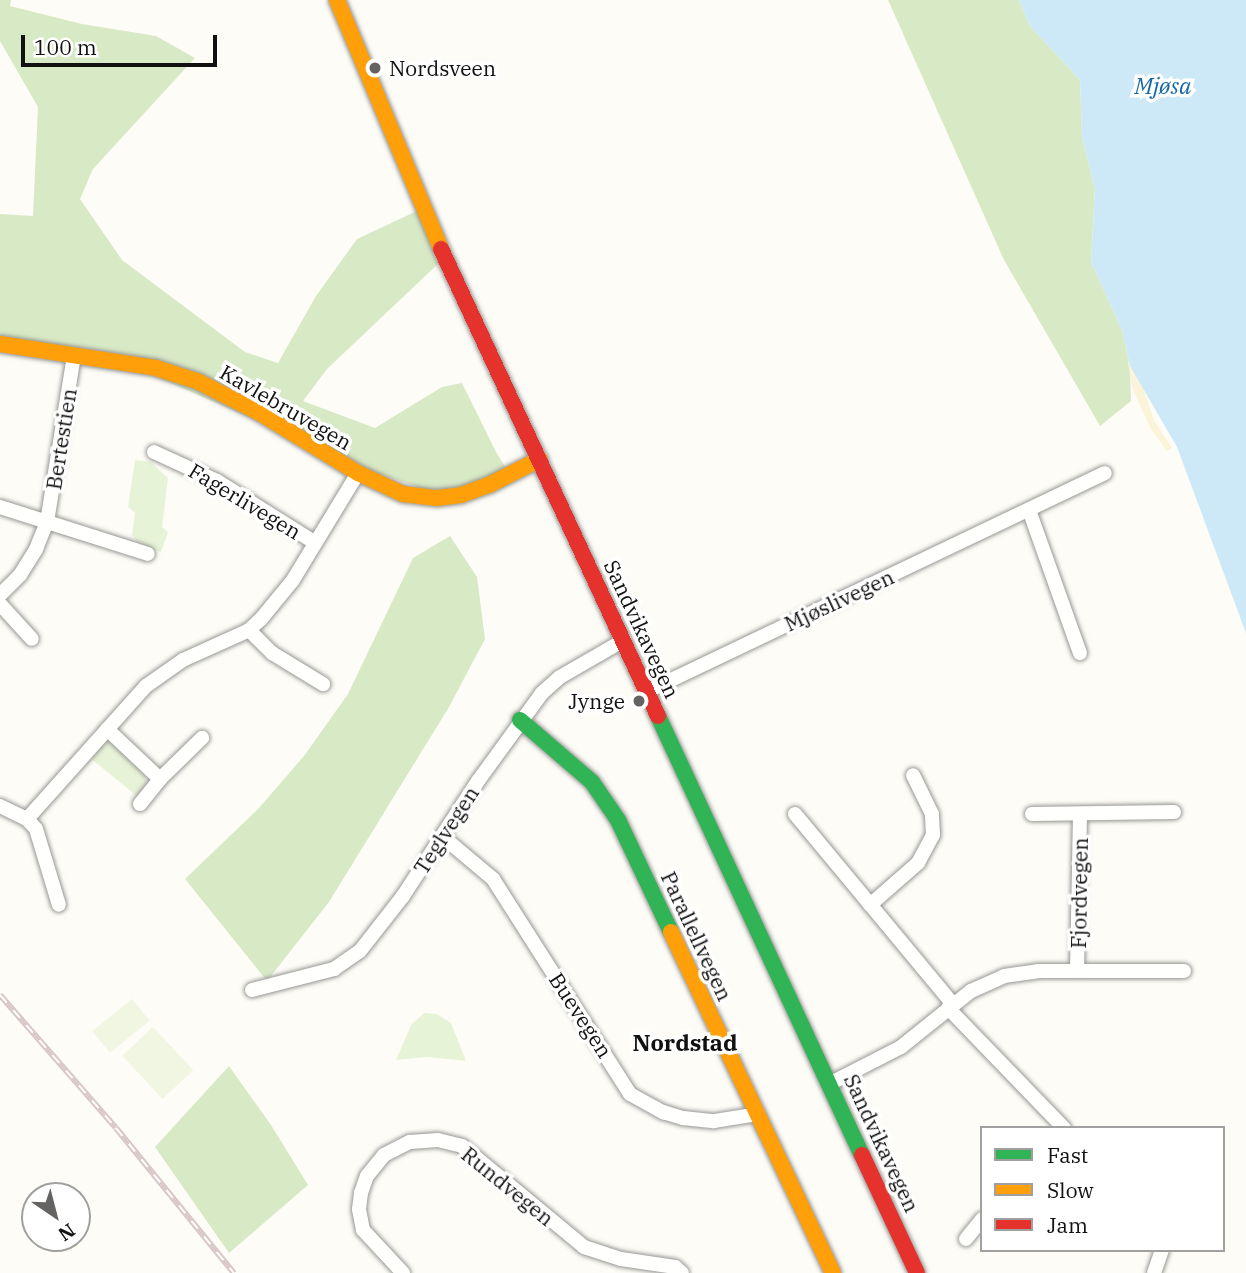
<!DOCTYPE html>
<html>
<head>
<meta charset="utf-8">
<style>
  body { margin:0 }
  #map { position:relative; width:1246px; height:1273px; overflow:hidden; background:#fdfcf7; font-family:"IBM Plex Serif",serif }
  div>[style] { position:absolute }
  [style*='--x'] { left:calc(var(--x)*1px); top:calc(var(--y)*1px); width:calc(var(--w)*1px); rotate:calc(var(--a)*1deg) }
  .green>* { inset:0; background:#e7f3d7 }
  .forest>* { inset:0; background:#d8eac5 }
  .sand>* { inset:0; background:#fcf4d9 }
  .pitch>* { inset:0; background:#f0f6e1; transform-origin:0 0 }
  .water>* { inset:0; background:#cde8f7 }
  .roads { filter:drop-shadow(0 0 2px #979795) drop-shadow(0 0 2px #979795) }
  .street>* { height:14px; margin:-7px; padding:0 7px; transform-origin:7px; border-radius:7px; background:#fffffe }
  .fast>* { height:16px; margin:-8px; padding:0 8px; transform-origin:8px; border-radius:8px; background:#30b455 }
  .slow>* { height:16px; margin:-8px; padding:0 8px; transform-origin:8px; border-radius:8px; background:#ff9f0a }
  .jam>* { height:16px; margin:-8px; padding:0 8px; transform-origin:8px; border-radius:8px; background:#e5322d }
  .rail>* { height:6px; margin-top:-3px; transform-origin:0; background:repeating-linear-gradient(90deg,#fff 0 10px,#d9c6c7 0 20px); box-sizing:border-box; border-block:2px solid #d9c6c7 }
  .dots>* { width:19px; height:19px; translate:-50% -50%; box-sizing:border-box; border:4px solid #fff; border-radius:50% }
  span { translate:-50% -50%; white-space:nowrap; text-align:center; line-height:1.15; -webkit-text-stroke:7px #fff; paint-order:stroke }
  .poi-label { font-size:21px; color:#111 }
  .left { translate:0 -50%; text-align:left }
  .right { translate:-100% -50%; text-align:right }
  .street-label { font-size:21px; color:#111 }
  .water-label { font-size:23px; color:#1768a6; font-style:italic }
  .neighbourhood-label { font-size:23px; color:#111; font-weight:700 }
  .legend { position:absolute; left:980px; top:1126px; width:245px; height:126px; box-sizing:border-box; background:#fff; border:2px solid #a0a0a0; margin:0; padding:9px 12px; list-style:none; font-size:21px; color:#111 }
  .legend li { display:flex; align-items:center; gap:14px; height:35px }
  .legend b { width:35px; border:2px solid #a0a0a0 }
  .north { position:absolute; left:21px; top:1182px; width:70px; height:70px; box-sizing:border-box; background:#fff; border:2px solid #a0a0a0; border-radius:50%; rotate:145deg; font-size:19px; font-weight:700; line-height:28px; text-align:center; color:#111 }
  .north::after { content:''; display:block; margin:auto; width:24px; height:32px; background:#646362; clip-path:polygon(50% 0,100% 100%,50% 72%,0 100%) }
  .scale { position:absolute; left:21px; top:35px; width:196px; height:32px; box-sizing:border-box; border:4px solid #111; border-top:0; padding-left:9px; font-size:21px; line-height:24px; white-space:nowrap; color:#111; -webkit-text-stroke:5px #fff; paint-order:stroke }
</style>
</head>
<body>
<div id="map">
  <div class="green">
    <div style="clip-path:polygon(135px 460px,151px 462px,168px 478px,162px 527px,168px 532px,161px 552px,140px 545px,132px 535px,135px 513px,128px 507px)"></div>
    <div style="clip-path:polygon(110px 742px,120px 746px,143px 772px,147px 785px,138px 797px,89px 757px,101px 744px)"></div>
    <div style="clip-path:polygon(424px 1013px,437px 1014px,451px 1023px,466px 1061px,428px 1057px,396px 1060px,411px 1025px)"></div>
  </div>
  <div class="forest">
    <div style="clip-path:polygon(0 0,11px 0,10px 6px,82px 24px,156px 36px,195px 58px,93px 169px,80px 199px,122px 260px,245px 352px,278px 363px,316px 296px,357px 239px,419px 210px,439px 263px,327px 369px,303px 401px,375px 428px,442px 387px,462px 383px,496px 452px,512px 478px,452px 499px,366px 469px,157px 377px,0 342px,0 214px,33px 216px,38px 107px,0 41px)"></div>
    <div style="clip-path:polygon(888px 0,1019px 0,1030px 26px,1080px 80px,1082px 137px,1095px 189px,1091px 262px,1122px 330px,1130px 366px,1131px 401px,1100px 426px,1004px 260px)"></div>
    <div style="clip-path:polygon(450px 536px,477px 577px,485px 639px,449px 707px,329px 902px,267px 981px,185px 879px,259px 808px,304px 756px,348px 694px,413px 558px)"></div>
    <div style="clip-path:polygon(229px 1066px,271px 1125px,308px 1185px,229px 1253px,155px 1147px)"></div>
  </div>
  <div class="sand">
    <div style="clip-path:polygon(1132px 356px,1154px 420px,1172px 448px,1167px 451px,1151px 429px,1133px 390px,1128px 362px)"></div>
  </div>
  <div class="pitch">
    <div style="left:132px;top:999px;width:28px;height:51px;rotate:51deg"></div>
    <div style="left:153px;top:1027px;width:59px;height:42px;rotate:47deg"></div>
  </div>
  <div class="water">
    <div style="clip-path:polygon(1019px 0,1246px 0,1246px 633px,1177px 447px,1130px 366px,1122px 330px,1091px 262px,1095px 189px,1082px 137px,1080px 80px,1030px 26px)"></div>
  </div>
  <div class="roads">
    <div class="street">
      <div style="--x:154;--y:452;--w:69;--a:24.7"></div>
      <div style="--x:217;--y:481;--w:115;--a:32.2"></div>
      <div style="--x:0;--y:507;--w:155;--a:17.6"></div>
      <div style="--x:1029;--y:510;--w:152;--a:70.4"></div>
      <div style="--x:0;--y:595;--w:28;--a:-45"></div>
      <div style="--x:20;--y:575;--w:31;--a:-58"></div>
      <div style="--x:36;--y:549;--w:29;--a:-68"></div>
      <div style="--x:47;--y:522;--w:168;--a:-80.8"></div>
      <div style="--x:0;--y:604;--w:47;--a:47.6"></div>
      <div style="--x:249;--y:630;--w:33;--a:45"></div>
      <div style="--x:272;--y:653;--w:60;--a:31.3"></div>
      <div style="--x:648;--y:691;--w:506;--a:-25.5"></div>
      <div style="--x:107;--y:729;--w:73;--a:43.3"></div>
      <div style="--x:140;--y:804;--w:32;--a:-51"></div>
      <div style="--x:160;--y:779;--w:59;--a:-44.3"></div>
      <div style="--x:0;--y:806;--w:30;--a:26"></div>
      <div style="--x:27;--y:819;--w:13;--a:48"></div>
      <div style="--x:36;--y:829;--w:79;--a:73.2"></div>
      <div style="--x:795;--y:814;--w:247;--a:50.3"></div>
      <div style="--x:1032;--y:814;--w:142;--a:-0.8"></div>
      <div style="--x:27;--y:819;--w:178;--a:-48.2"></div>
      <div style="--x:146;--y:686;--w:45;--a:-35.1"></div>
      <div style="--x:183;--y:660;--w:72;--a:-24.4"></div>
      <div style="--x:249;--y:630;--w:16;--a:-43"></div>
      <div style="--x:261;--y:619;--w:50;--a:-50.6"></div>
      <div style="--x:293;--y:580;--w:125;--a:-58.7"></div>
      <div style="--x:442;--y:836;--w:67;--a:40.1"></div>
      <div style="--x:493;--y:879;--w:255;--a:57.5"></div>
      <div style="--x:630;--y:1094;--w:38;--a:29"></div>
      <div style="--x:663;--y:1112;--w:21;--a:17"></div>
      <div style="--x:683;--y:1118;--w:31;--a:6"></div>
      <div style="--x:714;--y:1121;--w:45;--a:-9"></div>
      <div style="--x:870;--y:905;--w:64;--a:-41.2"></div>
      <div style="--x:918;--y:863;--w:32;--a:-62"></div>
      <div style="--x:933;--y:835;--w:21;--a:-93"></div>
      <div style="--x:932;--y:814;--w:43;--a:-116"></div>
      <div style="--x:1077;--y:971;--w:156;--a:-88.9"></div>
      <div style="--x:252;--y:990;--w:85;--a:-14.4"></div>
      <div style="--x:334;--y:969;--w:32;--a:-35"></div>
      <div style="--x:360;--y:951;--w:70;--a:-52"></div>
      <div style="--x:403;--y:896;--w:137;--a:-56.9"></div>
      <div style="--x:478;--y:781;--w:109;--a:-54"></div>
      <div style="--x:542;--y:693;--w:24;--a:-42"></div>
      <div style="--x:560;--y:677;--w:74;--a:-30"></div>
      <div style="--x:948;--y:1008;--w:167;--a:46"></div>
      <div style="--x:831;--y:1083;--w:79;--a:-27.2"></div>
      <div style="--x:901;--y:1047;--w:90;--a:-38.7"></div>
      <div style="--x:971;--y:991;--w:36;--a:-24"></div>
      <div style="--x:1004;--y:976;--w:34;--a:-8"></div>
      <div style="--x:1038;--y:971;--w:146;--a:0"></div>
      <div style="--x:966;--y:1239;--w:26;--a:-51"></div>
      <div style="--x:403;--y:1273;--w:59;--a:-132.9"></div>
      <div style="--x:363;--y:1230;--w:21;--a:-101"></div>
      <div style="--x:359;--y:1209;--w:16;--a:-83"></div>
      <div style="--x:361;--y:1193;--w:18;--a:-71"></div>
      <div style="--x:367;--y:1176;--w:27;--a:-51"></div>
      <div style="--x:384;--y:1155;--w:29;--a:-27"></div>
      <div style="--x:410;--y:1142;--w:28;--a:-4"></div>
      <div style="--x:438;--y:1140;--w:25;--a:14"></div>
      <div style="--x:462;--y:1146;--w:158;--a:39.6"></div>
      <div style="--x:584;--y:1247;--w:39;--a:18"></div>
      <div style="--x:621;--y:1259;--w:55;--a:8.4"></div>
      <div style="--x:675;--y:1267;--w:9;--a:41"></div>
      <div style="--x:1154;--y:1273;--w:24;--a:-71"></div>
    </div>
    <div class="fast">
      <div style="--x:658;--y:716;--w:484;--a:65.1"></div>
      <div style="--x:520;--y:720;--w:95;--a:40.7"></div>
      <div style="--x:592;--y:782;--w:46;--a:55.6"></div>
      <div style="--x:618;--y:820;--w:124;--a:64.7"></div>
    </div>
    <div class="slow">
      <div style="--x:337;--y:0;--w:270;--a:67.3"></div>
      <div style="--x:0;--y:344;--w:158;--a:8.7"></div>
      <div style="--x:156;--y:368;--w:43;--a:17.6"></div>
      <div style="--x:197;--y:381;--w:68;--a:26.9"></div>
      <div style="--x:258;--y:412;--w:117;--a:31.4"></div>
      <div style="--x:358;--y:473;--w:50;--a:25"></div>
      <div style="--x:403;--y:494;--w:34;--a:7"></div>
      <div style="--x:437;--y:498;--w:24;--a:-7"></div>
      <div style="--x:461;--y:495;--w:30;--a:-20"></div>
      <div style="--x:489;--y:485;--w:57;--a:-27"></div>
      <div style="--x:671;--y:932;--w:378;--a:64.6"></div>
    </div>
    <div class="jam">
      <div style="--x:441;--y:249;--w:515;--a:65.08"></div>
      <div style="--x:862;--y:1155;--w:130;--a:65"></div>
    </div>
  </div>
  <div class="rail">
    <div style="--x:0;--y:995;--w:176;--a:48.9"></div>
    <div style="--x:116;--y:1128;--w:187;--a:50.9"></div>
  </div>
  <div class="dots">
    <div style="left:375px;top:68px;background:#646362"></div>
    <div style="left:639px;top:701px;background:#646362"></div>
  </div>
  <div class="poi-label">
    <span class="left" style="left:389px;top:68px">Nordsveen</span>
    <span class="right" style="left:625px;top:701px">Jynge</span>
  </div>
  <div class="street-label">
    <span style="left:286px;top:407px;rotate:30deg">Kavlebruvegen</span>
    <span style="left:61px;top:439px;rotate:-81deg">Bertestien</span>
    <span style="left:245px;top:501px;rotate:31deg">Fagerlivegen</span>
    <span style="left:839px;top:600px;rotate:-25deg">Mjøslivegen</span>
    <span style="left:642px;top:629px;rotate:65deg">Sandvikavegen</span>
    <span style="left:446px;top:830px;rotate:-57deg">Teglvegen</span>
    <span style="left:1079px;top:893px;rotate:-89deg">Fjordvegen</span>
    <span style="left:697px;top:936px;rotate:65deg">Parallellvegen</span>
    <span style="left:581px;top:1015px;rotate:57deg">Buevegen</span>
    <span style="left:882px;top:1143px;rotate:65deg">Sandvikavegen</span>
    <span style="left:508px;top:1186px;rotate:39deg">Rundvegen</span>
  </div>
  <div class="water-label">
    <span style="left:1163px;top:85px">Mjøsa</span>
  </div>
  <div class="neighbourhood-label">
    <span style="left:685px;top:1042px">Nordstad</span>
  </div>
  <ul class="legend">
  <li><b style="height:9px;background:#30b455"></b>Fast</li>
  <li><b style="height:9px;background:#ff9f0a"></b>Slow</li>
  <li><b style="height:9px;background:#e5322d"></b>Jam</li>
  </ul>
  <div class="north">N</div>
  <div class="scale">100 m</div>
</div>
</body>
</html>
